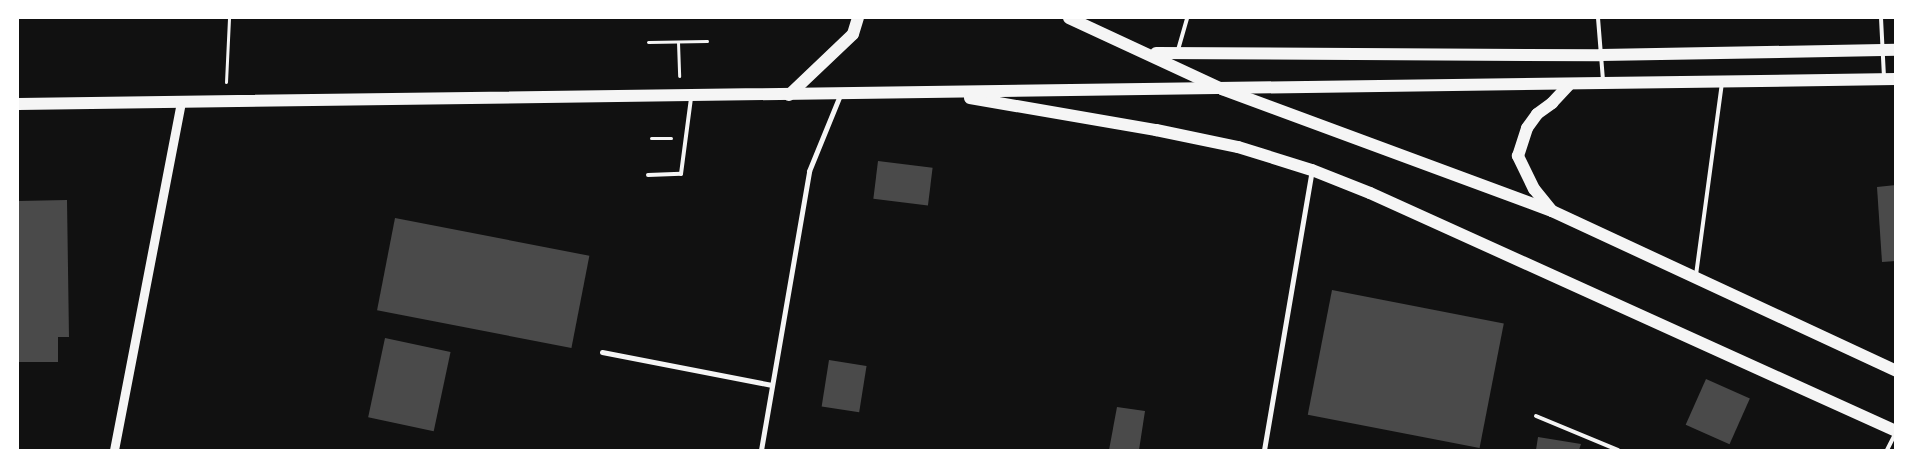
<!DOCTYPE html>
<html>
<head>
<meta charset="utf-8">
<style>
  body { margin:0 }
  #map { position:relative; width:1913px; height:468px; overflow:hidden; background:#111; font-family:Signika,sans-serif }
  div>[style] { position:absolute }
  [style*='--x'] { left:calc(var(--x)*1px); top:calc(var(--y)*1px); width:calc(var(--w)*1px); rotate:calc(var(--a)*1deg) }
  .building>* { inset:0; background:#4a4a4a; transform-origin:0 0 }
  .path>* { height:3px; margin:-1.5px; padding:0 1.5px; transform-origin:1.5px; border-radius:1.5px; background:#f5f5f5 }
  .service>* { height:4px; margin:-2px; padding:0 2px; transform-origin:2px; border-radius:2px; background:#f5f5f5 }
  .minor>* { height:5px; margin:-2.5px; padding:0 2.5px; transform-origin:2.5px; border-radius:2.5px; background:#f5f5f5 }
  .tertiary>* { height:9px; margin:-4.5px; padding:0 4.5px; transform-origin:4.5px; border-radius:4.5px; background:#f5f5f5 }
  .primary>* { height:12px; margin:-6px; padding:0 6px; transform-origin:6px; border-radius:6px; background:#f5f5f5 }
  span { translate:-50% -50%; white-space:nowrap; text-align:center; line-height:1.15; -webkit-text-stroke:4px #fff; paint-order:stroke }
  .frame { position:absolute; inset:0; border:19px solid #fff; pointer-events:none }
</style>
</head>
<body>
<div id="map">
  <div class="building">
    <div style="left:878px;top:161px;width:55px;height:38px;rotate:7deg"></div>
    <div style="clip-path:polygon(1896px 185px,1896px 261px,1882px 262px,1877px 187px)"></div>
    <div style="clip-path:polygon(67px 200px,69px 337px,58px 337px,58px 362px,18px 362px,18px 201px)"></div>
    <div style="left:395px;top:218px;width:198px;height:94px;rotate:11deg"></div>
    <div style="left:1332px;top:290px;width:175px;height:127px;rotate:11deg"></div>
    <div style="left:385px;top:338px;width:67px;height:81px;rotate:12deg"></div>
    <div style="left:829px;top:360px;width:38px;height:47px;rotate:9deg"></div>
    <div style="left:1706px;top:379px;width:48px;height:50px;rotate:24deg"></div>
    <div style="clip-path:polygon(1117px 407px,1145px 411px,1139px 450px,1109px 450px)"></div>
    <div style="clip-path:polygon(1538px 437px,1581px 444px,1579px 450px,1536px 450px)"></div>
  </div>
  <div class="path">
    <div style="--x:648;--y:42;--w:59;--a:-1"></div>
    <div style="--x:678;--y:42;--w:34;--a:88"></div>
    <div style="--x:226;--y:82;--w:64;--a:-87.3"></div>
    <div style="--x:651;--y:138;--w:20;--a:0"></div>
  </div>
  <div class="service">
    <div style="--x:1598;--y:18;--w:62;--a:85.4"></div>
    <div style="--x:1881;--y:18;--w:59;--a:87.1"></div>
    <div style="--x:1178;--y:50;--w:33;--a:-74"></div>
    <div style="--x:648;--y:175;--w:33;--a:-2"></div>
    <div style="--x:681;--y:174;--w:77;--a:-82.5"></div>
    <div style="--x:1696;--y:275;--w:194;--a:-82.3"></div>
    <div style="--x:1536;--y:416;--w:89;--a:22.5"></div>
    <div style="--x:1887;--y:450;--w:18;--a:-63"></div>
  </div>
  <div class="minor">
    <div style="--x:602;--y:352;--w:173;--a:11"></div>
    <div style="--x:761;--y:450;--w:283;--a:-80.2"></div>
    <div style="--x:809;--y:171;--w:82;--a:-67.8"></div>
    <div style="--x:1264;--y:450;--w:284;--a:-80.3"></div>
  </div>
  <div class="tertiary">
    <div style="--x:114;--y:450;--w:355;--a:-79.1"></div>
  </div>
  <div class="primary">
    <div style="--x:1069;--y:18;--w:169;--a:24.9"></div>
    <div style="--x:1222;--y:89;--w:352;--a:20.3"></div>
    <div style="--x:1552;--y:211;--w:379;--a:24.9"></div>
    <div style="--x:1156;--y:53;--w:445;--a:0.3"></div>
    <div style="--x:1601;--y:55;--w:295;--a:-1"></div>
    <div style="--x:789;--y:95;--w:88;--a:-43.6"></div>
    <div style="--x:853;--y:34;--w:17;--a:-73"></div>
    <div style="--x:970;--y:98;--w:189;--a:9.8"></div>
    <div style="--x:1156;--y:130;--w:84;--a:11.7"></div>
    <div style="--x:1238;--y:147;--w:77;--a:17.3"></div>
    <div style="--x:1312;--y:170;--w:62;--a:21.6"></div>
    <div style="--x:1370;--y:193;--w:577;--a:24.35"></div>
    <div style="--x:18;--y:104;--w:1878;--a:-0.76"></div>
    <div style="--x:1552;--y:211;--w:28;--a:-129"></div>
    <div style="--x:1534;--y:189;--w:37;--a:-116"></div>
    <div style="--x:1518;--y:156;--w:29;--a:-72"></div>
    <div style="--x:1527;--y:128;--w:17;--a:-54"></div>
    <div style="--x:1537;--y:114;--w:19;--a:-36"></div>
    <div style="--x:1552;--y:103;--w:26;--a:-47"></div>
  </div>
  <div class="frame"></div>
</div>
</body>
</html>
